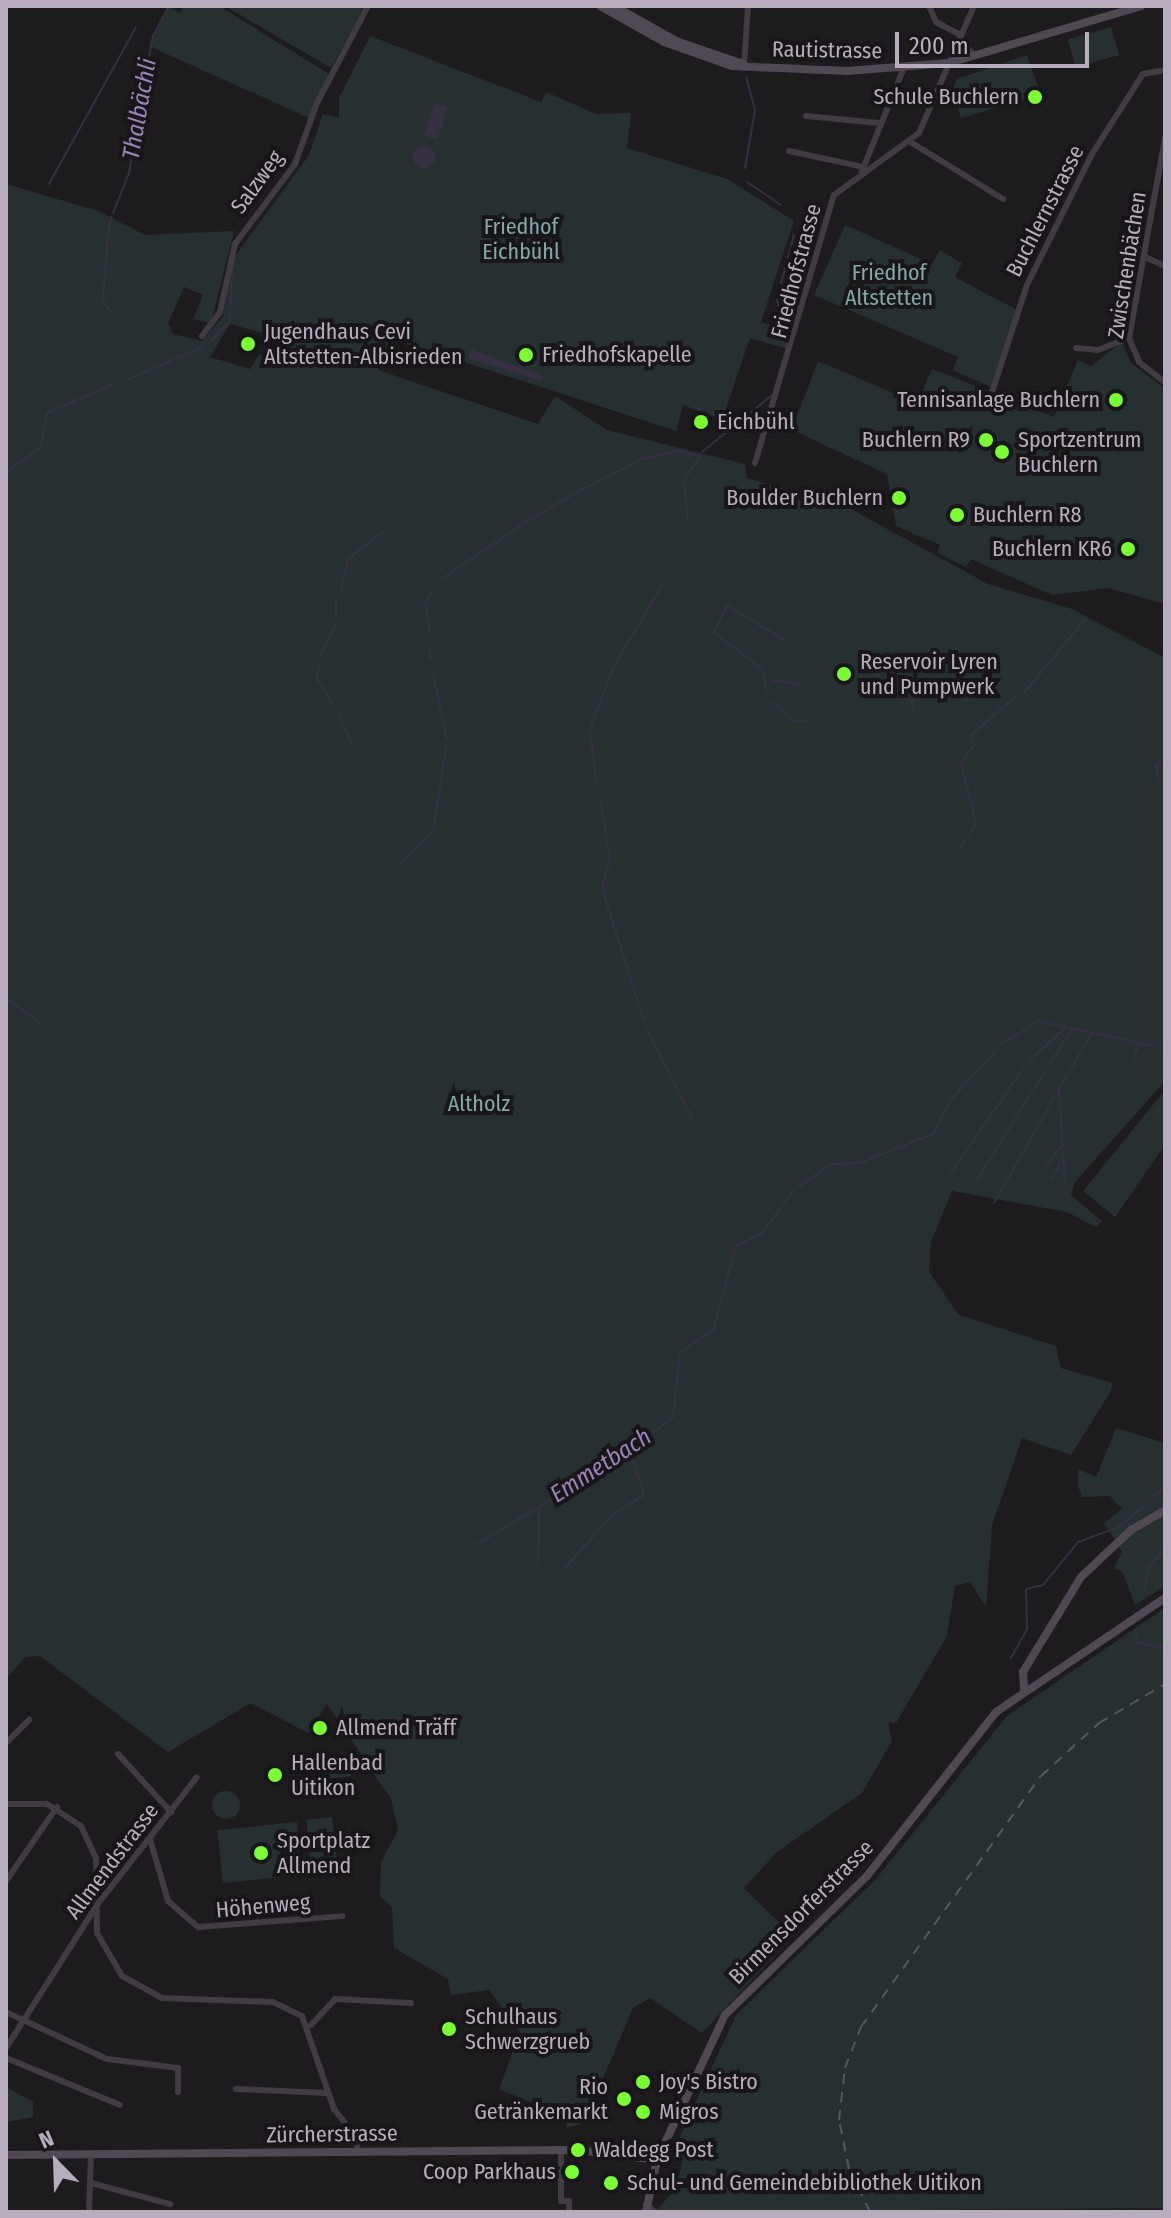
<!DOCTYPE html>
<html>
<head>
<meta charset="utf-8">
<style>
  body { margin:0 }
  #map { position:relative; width:1171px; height:2218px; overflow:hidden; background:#1d1b1d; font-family:"Fira Sans Condensed",sans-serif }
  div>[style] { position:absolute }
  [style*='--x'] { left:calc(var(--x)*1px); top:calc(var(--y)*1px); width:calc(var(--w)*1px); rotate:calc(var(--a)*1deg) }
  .green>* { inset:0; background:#263031; transform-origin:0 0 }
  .round { border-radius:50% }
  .water>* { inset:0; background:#372f43; transform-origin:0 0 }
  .stream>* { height:2px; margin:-1px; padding:0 1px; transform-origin:1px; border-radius:1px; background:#372f43 }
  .street>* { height:6px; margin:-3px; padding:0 3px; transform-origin:3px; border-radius:3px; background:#413b43 }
  .secondary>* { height:8px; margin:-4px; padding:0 4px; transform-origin:4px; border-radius:4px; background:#504953 }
  .rail>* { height:2px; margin-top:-1px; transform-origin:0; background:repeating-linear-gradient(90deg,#5d5660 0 10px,transparent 0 18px) }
  .dots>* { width:22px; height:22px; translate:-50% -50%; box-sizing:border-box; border:4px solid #181618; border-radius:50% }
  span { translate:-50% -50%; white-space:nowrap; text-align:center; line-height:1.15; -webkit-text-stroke:8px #181618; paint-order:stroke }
  .street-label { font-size:22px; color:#b8adbd }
  .poi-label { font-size:22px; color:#b8adbd }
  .right { translate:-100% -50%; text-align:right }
  .left { translate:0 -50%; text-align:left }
  .park-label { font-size:22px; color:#83a8a9 }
  .water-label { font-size:24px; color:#9b83b9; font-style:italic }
  .frame { position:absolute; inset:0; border:8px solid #b8adbd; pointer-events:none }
  .north { position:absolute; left:16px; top:2122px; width:80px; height:80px; -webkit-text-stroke:6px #181618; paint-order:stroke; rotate:337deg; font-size:22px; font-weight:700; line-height:32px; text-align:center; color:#b8adbd }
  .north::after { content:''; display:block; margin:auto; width:28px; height:36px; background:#b8adbd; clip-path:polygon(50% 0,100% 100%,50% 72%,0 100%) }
  .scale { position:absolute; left:895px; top:32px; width:194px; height:36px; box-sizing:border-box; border:4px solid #b8adbd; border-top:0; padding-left:10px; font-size:24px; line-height:28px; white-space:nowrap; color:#b8adbd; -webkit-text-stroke:6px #181618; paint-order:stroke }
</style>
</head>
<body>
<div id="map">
  <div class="green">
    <div style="clip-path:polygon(184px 6px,219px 6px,329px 74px,309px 118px,149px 46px,169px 7px,180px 13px)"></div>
    <div style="clip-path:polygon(225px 6px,365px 6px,331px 68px)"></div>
    <div style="left:1111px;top:27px;width:29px;height:45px;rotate:74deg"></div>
    <div style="clip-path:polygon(evenodd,370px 36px,541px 102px,546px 92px,596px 114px,631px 113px,627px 148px,727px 179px,794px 221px,761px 322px,792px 332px,788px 349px,750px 338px,722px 420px,683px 405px,676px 431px,390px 338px,378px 370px,538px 424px,555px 396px,607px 430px,745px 464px,747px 478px,849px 508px,988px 584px,1072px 609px,1165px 658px,1165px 1081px,1075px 1182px,1071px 1195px,1102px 1221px,1096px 1227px,1067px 1212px,952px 1191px,931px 1242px,929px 1272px,959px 1315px,1056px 1346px,1061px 1368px,1113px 1383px,1111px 1391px,1071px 1455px,1022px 1438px,992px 1525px,986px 1607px,970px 1582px,955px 1586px,947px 1636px,896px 1723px,888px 1722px,892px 1741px,862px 1793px,777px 1852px,744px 1888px,793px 1936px,702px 2033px,650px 1998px,633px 2008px,584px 2123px,567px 2128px,565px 2116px,499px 2089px,520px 2032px,489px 1990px,451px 1995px,448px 1979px,394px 1948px,392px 1907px,380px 1896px,381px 1862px,398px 1830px,391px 1799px,327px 1704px,308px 1733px,251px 1703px,168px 1752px,40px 1656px,25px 1657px,6px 1679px,6px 184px,98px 211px,145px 235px,234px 231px,211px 323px,193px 319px,203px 295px,184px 287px,168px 323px,173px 334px,202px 341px,223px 316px,233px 259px,309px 155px,323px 114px,339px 118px,339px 98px,370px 36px,230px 324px,280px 338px,272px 359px,259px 355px,250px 369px,210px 357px,230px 324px)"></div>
    <div style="clip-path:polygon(1027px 55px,1041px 95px,961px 118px,952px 91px,957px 79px)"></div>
    <div style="clip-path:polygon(845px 225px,932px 264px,940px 250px,962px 263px,955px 277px,1017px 310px,991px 387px,953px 370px,958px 357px,814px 295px)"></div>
    <div style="clip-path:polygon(1122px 342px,1131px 363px,1165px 389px,1165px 604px,1108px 588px,1052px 595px,971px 559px,966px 567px,937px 553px,940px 545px,896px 526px,887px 474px,792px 430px,818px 361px,917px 403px,932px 369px,1054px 417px,1078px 360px,1091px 366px)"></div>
    <div style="clip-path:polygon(1165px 1090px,1165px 1145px,1115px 1217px,1083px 1191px)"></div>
    <div style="clip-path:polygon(1116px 1428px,1165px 1443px,1165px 1586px,1135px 1605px,1122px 1571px,1114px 1568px,1122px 1551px,1104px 1523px,1122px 1509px,1110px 1496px,1082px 1497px,1078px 1486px,1078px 1469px,1096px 1477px)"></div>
    <div style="clip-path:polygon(1165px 1608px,1165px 2208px,655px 2212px,677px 2187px,683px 2157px,673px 2152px,736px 2015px,876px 1879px,1007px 1716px)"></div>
    <div style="clip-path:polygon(330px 1758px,351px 1770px,351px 1776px,328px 1779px,323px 1761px)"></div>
    <div class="round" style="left:212px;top:1791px;width:28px;height:28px"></div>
    <div style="left:332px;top:1817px;width:40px;height:26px;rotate:84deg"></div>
    <div style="left:297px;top:1822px;width:53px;height:80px;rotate:84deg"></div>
    <div style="clip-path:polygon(6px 2087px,33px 2102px,33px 2117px,6px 2122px)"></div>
  </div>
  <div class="water">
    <div style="left:434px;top:103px;width:14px;height:34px;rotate:17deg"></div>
    <div class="round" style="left:413px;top:146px;width:22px;height:22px"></div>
    <div style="clip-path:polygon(471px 349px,543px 376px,541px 381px,469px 358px)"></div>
  </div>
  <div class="stream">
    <div style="--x:745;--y:168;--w:59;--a:-80.2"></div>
    <div style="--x:755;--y:110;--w:34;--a:-105"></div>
    <div style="--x:747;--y:182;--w:41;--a:34.1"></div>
    <div style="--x:49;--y:184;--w:179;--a:-61"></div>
    <div style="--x:113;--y:213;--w:43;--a:-68.2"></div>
    <div style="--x:129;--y:173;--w:139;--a:-80.1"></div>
    <div style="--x:153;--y:36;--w:34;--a:-62"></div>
    <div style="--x:108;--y:233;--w:17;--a:-77"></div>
    <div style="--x:108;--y:236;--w:64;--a:94.5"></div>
    <div style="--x:103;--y:300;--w:14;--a:56"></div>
    <div style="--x:783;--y:325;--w:28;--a:-103"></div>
    <div style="--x:777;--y:298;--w:65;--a:-74.9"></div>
    <div style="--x:211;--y:341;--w:28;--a:-46"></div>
    <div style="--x:230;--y:321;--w:51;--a:-87.8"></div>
    <div style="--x:127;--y:380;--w:83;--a:-23.5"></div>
    <div style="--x:702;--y:452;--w:89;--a:-39.1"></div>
    <div style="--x:8;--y:471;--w:41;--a:-36"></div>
    <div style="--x:41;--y:447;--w:35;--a:-80"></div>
    <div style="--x:47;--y:413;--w:73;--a:-23.4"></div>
    <div style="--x:568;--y:497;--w:83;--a:-27.2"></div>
    <div style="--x:642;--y:459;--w:37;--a:-13"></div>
    <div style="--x:678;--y:451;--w:23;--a:13"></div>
    <div style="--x:532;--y:519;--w:40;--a:-32"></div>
    <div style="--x:688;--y:520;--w:40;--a:-95.7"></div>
    <div style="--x:684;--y:480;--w:27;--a:-56"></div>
    <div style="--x:440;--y:580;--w:107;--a:-34"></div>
    <div style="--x:341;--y:589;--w:32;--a:-76"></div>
    <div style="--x:349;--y:558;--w:42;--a:-38.2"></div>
    <div style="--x:336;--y:615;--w:15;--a:-90"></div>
    <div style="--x:430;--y:633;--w:30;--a:-99"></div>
    <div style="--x:425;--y:603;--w:14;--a:-60"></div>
    <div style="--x:429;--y:645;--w:14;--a:82"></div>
    <div style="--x:320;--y:656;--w:35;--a:-63"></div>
    <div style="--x:319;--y:665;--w:13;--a:99"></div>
    <div style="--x:317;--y:678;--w:33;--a:59"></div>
    <div style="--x:869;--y:670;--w:14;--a:30"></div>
    <div style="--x:881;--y:677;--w:14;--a:82"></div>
    <div style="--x:883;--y:691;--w:31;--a:19"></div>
    <div style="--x:912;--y:701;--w:10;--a:79"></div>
    <div style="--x:433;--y:674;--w:67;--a:78"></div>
    <div style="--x:772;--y:680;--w:26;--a:9"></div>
    <div style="--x:766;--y:692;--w:22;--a:-98"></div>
    <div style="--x:763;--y:670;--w:62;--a:-142.2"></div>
    <div style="--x:714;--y:632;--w:30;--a:-64"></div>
    <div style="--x:727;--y:605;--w:66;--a:31.3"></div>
    <div style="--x:1023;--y:694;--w:99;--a:-50.3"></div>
    <div style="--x:773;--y:702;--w:27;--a:45"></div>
    <div style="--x:792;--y:721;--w:15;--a:0"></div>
    <div style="--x:339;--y:715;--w:34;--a:66"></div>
    <div style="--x:1159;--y:781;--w:16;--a:-101"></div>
    <div style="--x:1156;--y:765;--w:10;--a:-24"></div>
    <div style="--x:597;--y:786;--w:57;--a:-97"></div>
    <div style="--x:590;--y:729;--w:67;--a:-69.1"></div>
    <div style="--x:614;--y:666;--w:96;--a:-59.1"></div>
    <div style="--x:600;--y:799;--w:61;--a:80.5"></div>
    <div style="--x:610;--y:859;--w:30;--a:105"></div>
    <div style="--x:602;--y:888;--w:139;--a:72.5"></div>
    <div style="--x:968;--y:836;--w:15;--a:-58"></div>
    <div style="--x:976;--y:823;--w:62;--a:-104"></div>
    <div style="--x:961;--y:763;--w:22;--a:-54"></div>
    <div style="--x:974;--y:745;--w:10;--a:-107"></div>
    <div style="--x:971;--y:735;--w:58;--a:-40.8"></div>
    <div style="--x:961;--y:848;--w:9;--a:-63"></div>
    <div style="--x:400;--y:864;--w:46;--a:-44.1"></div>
    <div style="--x:433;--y:832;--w:86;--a:-81.3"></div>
    <div style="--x:6;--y:998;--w:39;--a:36"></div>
    <div style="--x:647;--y:1029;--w:100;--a:63.2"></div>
    <div style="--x:1000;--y:1045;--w:45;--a:-32.3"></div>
    <div style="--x:1038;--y:1021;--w:119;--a:12.2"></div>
    <div style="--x:1161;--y:1048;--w:4;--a:0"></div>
    <div style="--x:1133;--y:1060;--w:18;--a:-68"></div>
    <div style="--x:1028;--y:1062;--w:50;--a:-42.6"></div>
    <div style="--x:1049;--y:1065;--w:43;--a:-57.4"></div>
    <div style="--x:1070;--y:1070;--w:43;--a:-59.3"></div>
    <div style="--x:1059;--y:1092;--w:90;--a:86.2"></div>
    <div style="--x:1045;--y:1167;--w:26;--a:-53"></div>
    <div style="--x:950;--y:1174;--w:131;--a:-55.2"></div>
    <div style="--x:976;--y:1181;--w:131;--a:-57.8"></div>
    <div style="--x:1050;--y:1181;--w:22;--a:-58"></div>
    <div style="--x:799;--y:1187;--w:39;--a:-36"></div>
    <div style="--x:831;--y:1164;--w:29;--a:-2"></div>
    <div style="--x:860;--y:1163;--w:79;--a:-21.7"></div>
    <div style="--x:933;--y:1134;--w:41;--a:-62.2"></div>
    <div style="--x:952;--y:1098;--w:66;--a:-46.8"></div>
    <div style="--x:994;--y:1203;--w:147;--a:-60.3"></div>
    <div style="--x:682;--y:1351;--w:37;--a:-34"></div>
    <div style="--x:713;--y:1330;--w:87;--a:-74.7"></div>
    <div style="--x:736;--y:1246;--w:29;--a:-27"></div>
    <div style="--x:762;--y:1233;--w:54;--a:-53.3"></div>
    <div style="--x:1151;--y:1498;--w:18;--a:-38"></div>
    <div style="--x:475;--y:1545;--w:166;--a:-30.7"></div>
    <div style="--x:618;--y:1460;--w:70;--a:-38"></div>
    <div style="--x:673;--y:1417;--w:61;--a:-83.5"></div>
    <div style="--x:538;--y:1563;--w:54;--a:-88.9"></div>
    <div style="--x:565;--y:1568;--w:71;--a:-48.4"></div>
    <div style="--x:612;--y:1515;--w:38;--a:-32"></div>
    <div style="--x:644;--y:1495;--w:47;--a:-107.3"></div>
    <div style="--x:1144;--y:1589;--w:23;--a:-77"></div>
    <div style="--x:1149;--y:1567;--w:25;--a:-50"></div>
    <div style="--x:1137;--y:1635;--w:7;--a:98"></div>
    <div style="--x:1136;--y:1642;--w:30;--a:12"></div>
    <div style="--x:1011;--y:1658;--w:33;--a:-61"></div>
    <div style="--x:1027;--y:1629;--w:40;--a:-91.4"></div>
    <div style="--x:1026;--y:1589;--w:17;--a:-13"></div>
    <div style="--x:1043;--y:1585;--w:55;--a:-50.9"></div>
    <div style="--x:1078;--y:1542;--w:44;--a:-20.1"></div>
    <div style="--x:1119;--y:1527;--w:34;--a:-40"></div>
  </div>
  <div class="street">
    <div style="--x:929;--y:6;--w:17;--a:66"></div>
    <div style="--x:936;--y:22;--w:27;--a:28"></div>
    <div style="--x:959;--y:39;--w:23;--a:47"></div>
    <div style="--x:744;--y:65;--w:59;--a:-86.1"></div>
    <div style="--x:806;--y:116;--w:73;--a:5.5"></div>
    <div style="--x:1165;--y:138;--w:203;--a:100.2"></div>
    <div style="--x:1129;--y:338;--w:26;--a:67"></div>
    <div style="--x:1139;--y:362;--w:33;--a:38"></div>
    <div style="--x:912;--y:143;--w:107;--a:31.6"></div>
    <div style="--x:789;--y:151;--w:72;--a:12.1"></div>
    <div style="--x:862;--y:171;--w:109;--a:-67.9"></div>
    <div style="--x:1145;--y:257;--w:22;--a:24"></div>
    <div style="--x:202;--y:336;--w:30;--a:-53"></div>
    <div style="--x:220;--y:312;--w:70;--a:-77.6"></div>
    <div style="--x:235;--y:244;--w:100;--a:-53.1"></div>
    <div style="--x:295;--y:164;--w:65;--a:-70.2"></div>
    <div style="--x:317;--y:103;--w:110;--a:-62.3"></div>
    <div style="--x:1076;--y:348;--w:22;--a:5"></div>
    <div style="--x:1098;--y:350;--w:33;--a:-21"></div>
    <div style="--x:991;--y:395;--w:116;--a:-71.9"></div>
    <div style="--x:1027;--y:285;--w:146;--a:-63.6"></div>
    <div style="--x:1092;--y:154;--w:95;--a:-57.5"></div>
    <div style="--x:1143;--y:74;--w:22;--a:-10"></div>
    <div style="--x:755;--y:463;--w:279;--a:-73.6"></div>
    <div style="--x:834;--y:195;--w:105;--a:-36.1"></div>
    <div style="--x:919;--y:133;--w:138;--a:-66.6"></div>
    <div style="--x:6;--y:1743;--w:33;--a:-45"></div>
    <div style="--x:118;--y:1754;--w:79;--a:47.6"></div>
    <div style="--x:6;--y:1804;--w:41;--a:0"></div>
    <div style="--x:47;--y:1804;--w:40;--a:32.9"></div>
    <div style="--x:81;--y:1826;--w:35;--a:65"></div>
    <div style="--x:96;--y:1858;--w:75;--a:89.2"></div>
    <div style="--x:97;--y:1933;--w:50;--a:59.8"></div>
    <div style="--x:122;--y:1976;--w:46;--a:28.8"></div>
    <div style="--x:162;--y:1998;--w:111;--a:2.1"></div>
    <div style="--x:273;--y:2002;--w:32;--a:26"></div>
    <div style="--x:302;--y:2016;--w:98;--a:71"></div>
    <div style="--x:334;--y:2109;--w:36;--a:52"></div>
    <div style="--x:356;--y:2137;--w:14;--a:82"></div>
    <div style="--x:150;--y:1839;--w:65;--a:73.8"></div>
    <div style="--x:168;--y:1901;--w:40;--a:41"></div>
    <div style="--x:198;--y:1927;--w:145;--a:-4.3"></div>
    <div style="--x:6;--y:1881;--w:90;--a:-55.4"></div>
    <div style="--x:6;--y:2012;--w:111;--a:25"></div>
    <div style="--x:107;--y:2059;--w:72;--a:7.2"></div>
    <div style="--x:178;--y:2068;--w:24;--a:90"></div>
    <div style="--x:311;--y:2025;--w:35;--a:-47"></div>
    <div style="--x:335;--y:1999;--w:76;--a:3"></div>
    <div style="--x:6;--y:2048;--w:169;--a:-57.5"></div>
    <div style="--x:97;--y:1905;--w:162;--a:-52"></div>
    <div style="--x:6;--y:2058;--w:123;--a:22.4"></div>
    <div style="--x:236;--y:2089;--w:91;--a:2.5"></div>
    <div style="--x:561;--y:2150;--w:51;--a:90"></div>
    <div style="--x:561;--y:2201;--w:8;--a:0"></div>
    <div style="--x:569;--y:2201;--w:11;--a:90"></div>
    <div style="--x:91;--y:2183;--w:82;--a:14.9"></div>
    <div style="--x:646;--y:2204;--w:12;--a:42"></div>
    <div style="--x:89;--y:2212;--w:58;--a:-88"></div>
  </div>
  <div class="secondary">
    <div style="--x:600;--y:6;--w:73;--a:29.4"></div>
    <div style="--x:664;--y:42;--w:72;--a:19.4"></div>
    <div style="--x:732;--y:66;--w:115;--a:2.5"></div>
    <div style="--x:847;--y:71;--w:102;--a:-4.5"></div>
    <div style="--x:949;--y:63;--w:200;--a:-16.5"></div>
    <div style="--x:614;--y:6;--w:71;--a:29.4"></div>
    <div style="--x:676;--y:41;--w:71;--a:18.9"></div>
    <div style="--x:1024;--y:1689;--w:17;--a:-93"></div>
    <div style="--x:1023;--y:1672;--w:111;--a:-58.6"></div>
    <div style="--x:1081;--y:1577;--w:69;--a:-43.2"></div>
    <div style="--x:1131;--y:1530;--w:39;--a:-30"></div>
    <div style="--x:6;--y:2155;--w:572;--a:-0.5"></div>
    <div style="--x:578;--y:2150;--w:80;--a:7.2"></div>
    <div style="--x:646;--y:2212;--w:53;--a:-78.1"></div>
    <div style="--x:657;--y:2160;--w:160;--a:-64.9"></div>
    <div style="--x:725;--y:2015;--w:199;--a:-44.4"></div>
    <div style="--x:867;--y:1876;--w:209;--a:-51.8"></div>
    <div style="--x:996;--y:1712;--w:204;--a:-34"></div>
  </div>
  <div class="rail">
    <div style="--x:870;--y:2212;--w:48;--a:-116"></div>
    <div style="--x:849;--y:2169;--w:50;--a:-101.5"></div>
    <div style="--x:839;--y:2120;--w:52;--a:-83.4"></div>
    <div style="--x:845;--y:2068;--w:44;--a:-68.7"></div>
    <div style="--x:861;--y:2027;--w:309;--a:-54.4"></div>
    <div style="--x:1041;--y:1776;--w:79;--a:-42.4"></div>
    <div style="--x:1099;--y:1723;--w:77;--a:-30.6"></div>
  </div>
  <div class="dots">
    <div style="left:1035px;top:97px;background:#7bfd33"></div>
    <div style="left:248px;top:344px;background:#7bfd33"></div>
    <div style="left:526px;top:355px;background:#7bfd33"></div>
    <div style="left:1116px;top:400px;background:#7bfd33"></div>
    <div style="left:701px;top:422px;background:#7bfd33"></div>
    <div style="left:986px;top:440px;background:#7bfd33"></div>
    <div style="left:1002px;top:452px;background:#7bfd33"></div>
    <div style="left:899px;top:498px;background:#7bfd33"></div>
    <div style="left:957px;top:515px;background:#7bfd33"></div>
    <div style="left:1128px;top:549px;background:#7bfd33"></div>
    <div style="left:844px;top:674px;background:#7bfd33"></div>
    <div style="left:320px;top:1728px;background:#7bfd33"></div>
    <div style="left:275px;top:1775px;background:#7bfd33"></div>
    <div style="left:261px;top:1853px;background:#7bfd33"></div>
    <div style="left:449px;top:2029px;background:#7bfd33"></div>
    <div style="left:643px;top:2082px;background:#7bfd33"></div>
    <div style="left:624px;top:2099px;background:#7bfd33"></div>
    <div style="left:643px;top:2112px;background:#7bfd33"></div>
    <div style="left:578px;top:2150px;background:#7bfd33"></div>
    <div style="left:572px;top:2172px;background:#7bfd33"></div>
    <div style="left:611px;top:2183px;background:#7bfd33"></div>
  </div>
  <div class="street-label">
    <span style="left:827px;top:50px;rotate:1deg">Rautistrasse</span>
    <span style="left:257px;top:182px;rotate:-54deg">Salzweg</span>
    <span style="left:1045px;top:211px;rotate:-63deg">Buchlernstrasse</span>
    <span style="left:1127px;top:265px;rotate:-81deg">Zwischenbächen</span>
    <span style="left:796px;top:271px;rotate:-75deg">Friedhofstrasse</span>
    <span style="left:112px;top:1861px;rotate:-53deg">Allmendstrasse</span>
    <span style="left:263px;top:1906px;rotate:-5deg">Höhenweg</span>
    <span style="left:801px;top:1912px;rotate:-45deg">Birmensdorferstrasse</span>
    <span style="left:332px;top:2134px;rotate:-1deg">Zürcherstrasse</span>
  </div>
  <div class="poi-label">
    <span class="right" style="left:1019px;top:97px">Schule Buchlern</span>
    <span class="left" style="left:264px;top:344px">Jugendhaus Cevi<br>Altstetten-Albisrieden</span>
    <span class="left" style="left:542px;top:355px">Friedhofskapelle</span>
    <span class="right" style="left:1100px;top:400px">Tennisanlage Buchlern</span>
    <span class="left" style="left:717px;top:422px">Eichbühl</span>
    <span class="left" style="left:1018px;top:452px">Sportzentrum<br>Buchlern</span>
    <span class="right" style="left:970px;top:440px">Buchlern R9</span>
    <span class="right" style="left:883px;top:498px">Boulder Buchlern</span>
    <span class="left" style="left:973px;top:515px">Buchlern R8</span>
    <span class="right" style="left:1112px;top:549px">Buchlern KR6</span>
    <span class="left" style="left:860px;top:674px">Reservoir Lyren<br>und Pumpwerk</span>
    <span class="left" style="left:336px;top:1728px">Allmend Träff</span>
    <span class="left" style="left:291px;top:1775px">Hallenbad<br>Uitikon</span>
    <span class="left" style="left:277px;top:1853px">Sportplatz<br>Allmend</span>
    <span class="left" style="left:465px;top:2029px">Schulhaus<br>Schwerzgrueb</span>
    <span class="left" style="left:659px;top:2082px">Joy's Bistro</span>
    <span class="right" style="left:608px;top:2099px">Rio<br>Getränkemarkt</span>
    <span class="left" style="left:659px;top:2112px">Migros</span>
    <span class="left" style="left:594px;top:2150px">Waldegg Post</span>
    <span class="right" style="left:556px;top:2172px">Coop Parkhaus</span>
    <span class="left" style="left:627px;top:2183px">Schul- und Gemeindebibliothek Uitikon</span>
  </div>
  <div class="park-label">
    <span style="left:521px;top:239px">Friedhof<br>Eichbühl</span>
    <span style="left:889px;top:285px">Friedhof<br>Altstetten</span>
    <span style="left:479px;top:1104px">Altholz</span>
  </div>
  <div class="water-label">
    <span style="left:140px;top:109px;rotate:-80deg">Thalbächli</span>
    <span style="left:601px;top:1466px;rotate:-33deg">Emmetbach</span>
  </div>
  <div class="frame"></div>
  <div class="north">N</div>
  <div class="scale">200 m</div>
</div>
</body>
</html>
